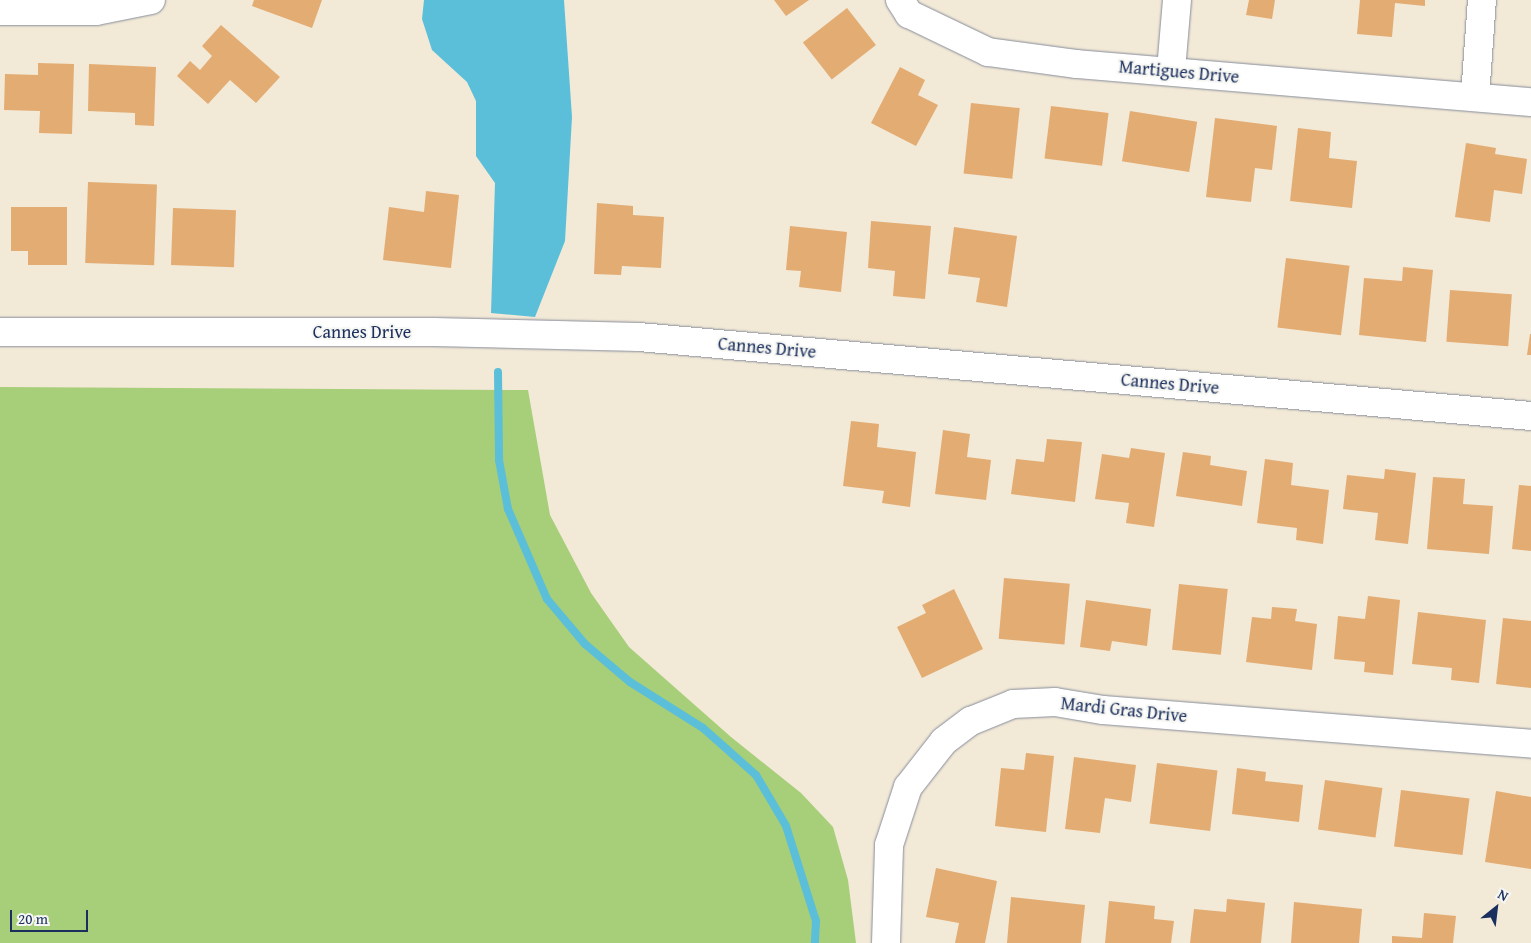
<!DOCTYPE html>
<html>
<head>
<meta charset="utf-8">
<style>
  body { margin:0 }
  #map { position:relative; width:1531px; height:943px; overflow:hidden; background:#f2e9d7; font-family:"Gentium Book Plus",serif }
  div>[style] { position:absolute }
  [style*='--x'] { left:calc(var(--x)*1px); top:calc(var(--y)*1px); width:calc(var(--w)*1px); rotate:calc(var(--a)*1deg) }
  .green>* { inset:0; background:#a7ce79 }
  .water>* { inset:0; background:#5bbfd9 }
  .stream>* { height:8px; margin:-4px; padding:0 4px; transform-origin:4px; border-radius:4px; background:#5bbfd9 }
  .building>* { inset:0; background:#e3ac72; transform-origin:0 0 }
  .roads { filter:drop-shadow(0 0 1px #868c9a) drop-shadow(0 0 1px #868c9a) }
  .minor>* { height:28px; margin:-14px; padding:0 14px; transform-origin:14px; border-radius:14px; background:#fff }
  span { translate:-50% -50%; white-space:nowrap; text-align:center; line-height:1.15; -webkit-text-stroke:4px #f6f6f2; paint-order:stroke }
  .street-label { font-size:18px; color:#1b2f5e }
  .north { position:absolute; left:1471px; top:883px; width:50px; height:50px; -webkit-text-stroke:4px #f6f6f2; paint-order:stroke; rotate:29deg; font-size:14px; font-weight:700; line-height:20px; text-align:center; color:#1b2f5e }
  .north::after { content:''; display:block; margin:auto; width:18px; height:22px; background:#1b2f5e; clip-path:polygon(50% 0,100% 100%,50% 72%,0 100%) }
  .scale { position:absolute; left:10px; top:910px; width:78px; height:22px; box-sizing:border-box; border:2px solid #1b2f5e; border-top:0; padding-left:6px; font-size:15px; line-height:18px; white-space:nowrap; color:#1b2f5e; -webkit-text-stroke:4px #f6f6f2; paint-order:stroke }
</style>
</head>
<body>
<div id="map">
  <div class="green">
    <div style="clip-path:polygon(0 387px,528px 390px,550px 515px,591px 593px,629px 647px,731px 737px,801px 793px,833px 827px,848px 880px,856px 943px,0 943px)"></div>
  </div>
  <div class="water">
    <div style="clip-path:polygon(424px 0,564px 0,572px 117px,565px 241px,535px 317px,491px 313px,495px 183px,476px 156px,476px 101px,467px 82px,432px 50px,422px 19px)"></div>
  </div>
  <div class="stream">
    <div style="--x:498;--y:372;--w:88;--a:89.3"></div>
    <div style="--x:499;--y:460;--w:50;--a:79.6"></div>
    <div style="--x:508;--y:509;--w:98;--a:66.6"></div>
    <div style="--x:547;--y:599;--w:59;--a:49.8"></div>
    <div style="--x:585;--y:644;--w:59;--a:40.2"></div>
    <div style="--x:630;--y:682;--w:86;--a:32.2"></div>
    <div style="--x:703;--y:728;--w:71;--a:41.6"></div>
    <div style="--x:756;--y:775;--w:59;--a:59.5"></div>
    <div style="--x:786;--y:826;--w:100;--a:72.5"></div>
    <div style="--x:816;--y:921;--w:22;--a:93"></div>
  </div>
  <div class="building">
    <div style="clip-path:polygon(254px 0,322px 0,312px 28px,252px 6px)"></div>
    <div style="clip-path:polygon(774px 0,809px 0,786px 16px)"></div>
    <div style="clip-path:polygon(1249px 0,1275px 0,1272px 19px,1246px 15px)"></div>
    <div style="clip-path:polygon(1360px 0,1425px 0,1425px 6px,1395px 3px,1392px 37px,1357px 34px)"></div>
    <div style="left:847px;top:8px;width:47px;height:56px;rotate:52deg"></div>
    <div style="clip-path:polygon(221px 25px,280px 77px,256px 103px,230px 80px,208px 104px,177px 76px,190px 61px,200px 70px,212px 56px,202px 46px)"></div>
    <div style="clip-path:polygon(38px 63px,74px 64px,72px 134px,39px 133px,40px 111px,4px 110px,5px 74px,38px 75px)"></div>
    <div style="clip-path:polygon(89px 64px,156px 67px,154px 126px,135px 125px,135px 113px,88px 111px)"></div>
    <div style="clip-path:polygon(900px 67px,925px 80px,918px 95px,938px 105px,916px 146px,871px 123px)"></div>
    <div style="left:971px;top:103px;width:49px;height:71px;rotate:6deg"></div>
    <div style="left:1051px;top:106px;width:58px;height:53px;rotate:7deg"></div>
    <div style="left:1130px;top:111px;width:68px;height:51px;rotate:9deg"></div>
    <div style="clip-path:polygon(1215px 118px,1277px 126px,1272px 170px,1255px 168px,1251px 202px,1206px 197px)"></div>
    <div style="clip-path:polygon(1298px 128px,1331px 132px,1329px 158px,1357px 161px,1352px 208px,1290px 201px)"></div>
    <div style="clip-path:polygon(1466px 143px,1496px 148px,1495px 154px,1527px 159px,1522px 194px,1494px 190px,1490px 222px,1455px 217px)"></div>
    <div style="left:88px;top:182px;width:69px;height:81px;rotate:2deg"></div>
    <div style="clip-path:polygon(426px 191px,459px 195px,451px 268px,383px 260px,389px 207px,424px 212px)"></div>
    <div style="clip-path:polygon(597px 203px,633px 206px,633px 215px,664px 217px,661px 268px,622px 266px,621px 275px,594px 274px)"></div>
    <div style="clip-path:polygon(11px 207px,67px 207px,67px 265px,28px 265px,28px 251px,11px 251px)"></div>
    <div style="left:173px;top:208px;width:63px;height:57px;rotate:2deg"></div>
    <div style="clip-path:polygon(871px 221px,931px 226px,925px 299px,893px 296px,895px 271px,868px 268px)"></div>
    <div style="clip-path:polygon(790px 226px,847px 232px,841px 292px,799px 287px,801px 271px,786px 270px)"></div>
    <div style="clip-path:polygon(954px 227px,1017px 236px,1007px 307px,976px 302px,980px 278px,948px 274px)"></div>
    <div style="left:1286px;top:258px;width:64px;height:70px;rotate:7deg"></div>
    <div style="clip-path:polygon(1403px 267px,1433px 270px,1426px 342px,1359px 335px,1364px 278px,1402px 281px)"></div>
    <div style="left:1450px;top:290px;width:62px;height:52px;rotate:4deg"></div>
    <div style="clip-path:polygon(1530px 334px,1531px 334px,1531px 355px,1527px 355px)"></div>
    <div style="clip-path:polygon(851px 421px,879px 424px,877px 447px,916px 452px,910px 507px,882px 503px,884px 491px,843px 486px)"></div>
    <div style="clip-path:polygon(943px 430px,970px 434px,967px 457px,991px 460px,986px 500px,935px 494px)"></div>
    <div style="clip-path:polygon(1047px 439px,1082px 442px,1075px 502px,1011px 494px,1016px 459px,1044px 462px)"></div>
    <div style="clip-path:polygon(1131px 448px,1165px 453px,1154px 527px,1126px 523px,1129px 503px,1095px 499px,1102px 454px,1129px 458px)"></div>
    <div style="clip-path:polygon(1183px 452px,1211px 456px,1210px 465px,1247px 471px,1242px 506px,1176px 496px)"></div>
    <div style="clip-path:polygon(1265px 459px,1293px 463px,1291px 485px,1329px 490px,1323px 544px,1296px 540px,1297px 528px,1257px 523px)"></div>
    <div style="clip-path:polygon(1385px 469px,1416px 473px,1408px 544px,1375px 540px,1378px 513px,1343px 509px,1347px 475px,1384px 479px)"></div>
    <div style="clip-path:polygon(1433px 477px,1465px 479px,1463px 504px,1493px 506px,1489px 554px,1427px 549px)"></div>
    <div style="clip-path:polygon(1519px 485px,1531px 486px,1531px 551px,1512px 549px)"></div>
    <div style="left:1004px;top:578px;width:66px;height:61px;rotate:5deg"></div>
    <div style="left:1179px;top:584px;width:49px;height:66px;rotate:6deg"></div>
    <div style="clip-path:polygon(954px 589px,983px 649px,922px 678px,897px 627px,926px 613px,922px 605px)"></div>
    <div style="clip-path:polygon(1368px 596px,1400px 600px,1393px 675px,1364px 672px,1365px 662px,1334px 659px,1338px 616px,1365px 619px)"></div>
    <div style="clip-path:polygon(1086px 600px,1151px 609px,1147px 646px,1112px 641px,1110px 651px,1080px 647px)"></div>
    <div style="clip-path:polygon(1272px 607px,1297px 609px,1295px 621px,1317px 624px,1312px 670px,1246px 662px,1252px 617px,1271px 619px)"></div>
    <div style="clip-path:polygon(1418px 612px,1486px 620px,1479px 683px,1451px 680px,1452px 668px,1412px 664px)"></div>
    <div style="clip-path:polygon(1503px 618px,1531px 621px,1531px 688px,1496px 684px)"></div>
    <div style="clip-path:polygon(1026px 753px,1054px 756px,1046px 832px,995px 826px,1001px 768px,1024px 770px)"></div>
    <div style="clip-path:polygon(1074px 757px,1136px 765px,1131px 802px,1105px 798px,1100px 833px,1065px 829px)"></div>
    <div style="left:1157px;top:763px;width:61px;height:61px;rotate:7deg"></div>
    <div style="clip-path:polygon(1237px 768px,1266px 772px,1265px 781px,1303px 785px,1299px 822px,1232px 814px)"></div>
    <div style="left:1325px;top:780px;width:58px;height:50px;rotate:8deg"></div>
    <div style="left:1401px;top:790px;width:69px;height:57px;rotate:7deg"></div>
    <div style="clip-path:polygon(1496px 791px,1531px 797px,1531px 869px,1485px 862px)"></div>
    <div style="clip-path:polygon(936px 868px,997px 881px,985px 943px,955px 943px,959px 923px,926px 917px)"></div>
    <div style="clip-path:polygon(1011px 897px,1085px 905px,1081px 943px,1007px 943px)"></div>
    <div style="clip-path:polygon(1227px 899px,1265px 903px,1261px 943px,1190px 943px,1194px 909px,1226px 912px)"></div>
    <div style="clip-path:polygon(1109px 901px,1155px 906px,1154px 919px,1174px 921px,1171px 943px,1105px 943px)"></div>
    <div style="clip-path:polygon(1294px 902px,1362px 909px,1359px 943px,1291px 943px)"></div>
    <div style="clip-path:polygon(1424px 913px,1456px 916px,1453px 943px,1392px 943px,1392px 936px,1422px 938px)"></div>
  </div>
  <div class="roads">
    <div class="minor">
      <div style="--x:900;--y:0;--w:17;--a:57"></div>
      <div style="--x:909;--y:14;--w:88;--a:25.7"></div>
      <div style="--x:988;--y:52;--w:90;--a:7.7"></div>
      <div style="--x:1077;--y:64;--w:456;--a:4.8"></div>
      <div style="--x:0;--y:11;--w:96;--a:0"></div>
      <div style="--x:96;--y:11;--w:56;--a:-11.3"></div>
      <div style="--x:1171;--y:70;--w:70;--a:-85.1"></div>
      <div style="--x:1475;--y:97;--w:97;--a:-85.9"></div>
      <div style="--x:0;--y:332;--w:434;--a:0"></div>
      <div style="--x:434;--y:332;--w:205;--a:1.4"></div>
      <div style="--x:639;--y:337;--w:895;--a:5.06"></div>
      <div style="--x:886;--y:943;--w:98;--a:-88.2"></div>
      <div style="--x:889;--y:845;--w:61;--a:-71.9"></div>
      <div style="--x:908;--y:787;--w:58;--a:-52"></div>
      <div style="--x:944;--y:741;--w:34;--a:-37"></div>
      <div style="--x:971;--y:721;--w:45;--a:-22"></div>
      <div style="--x:1013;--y:704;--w:42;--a:-2.7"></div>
      <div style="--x:1055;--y:702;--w:49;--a:9.5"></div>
      <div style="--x:1103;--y:710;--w:429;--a:4.5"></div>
    </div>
  </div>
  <div class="street-label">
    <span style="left:1179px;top:72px;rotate:5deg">Martigues Drive</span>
    <span style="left:362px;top:332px">Cannes Drive</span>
    <span style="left:767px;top:348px;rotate:5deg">Cannes Drive</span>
    <span style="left:1170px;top:384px;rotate:5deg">Cannes Drive</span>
    <span style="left:1124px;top:710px;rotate:6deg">Mardi Gras Drive</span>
  </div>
  <div class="north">N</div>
  <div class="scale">20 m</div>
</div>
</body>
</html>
